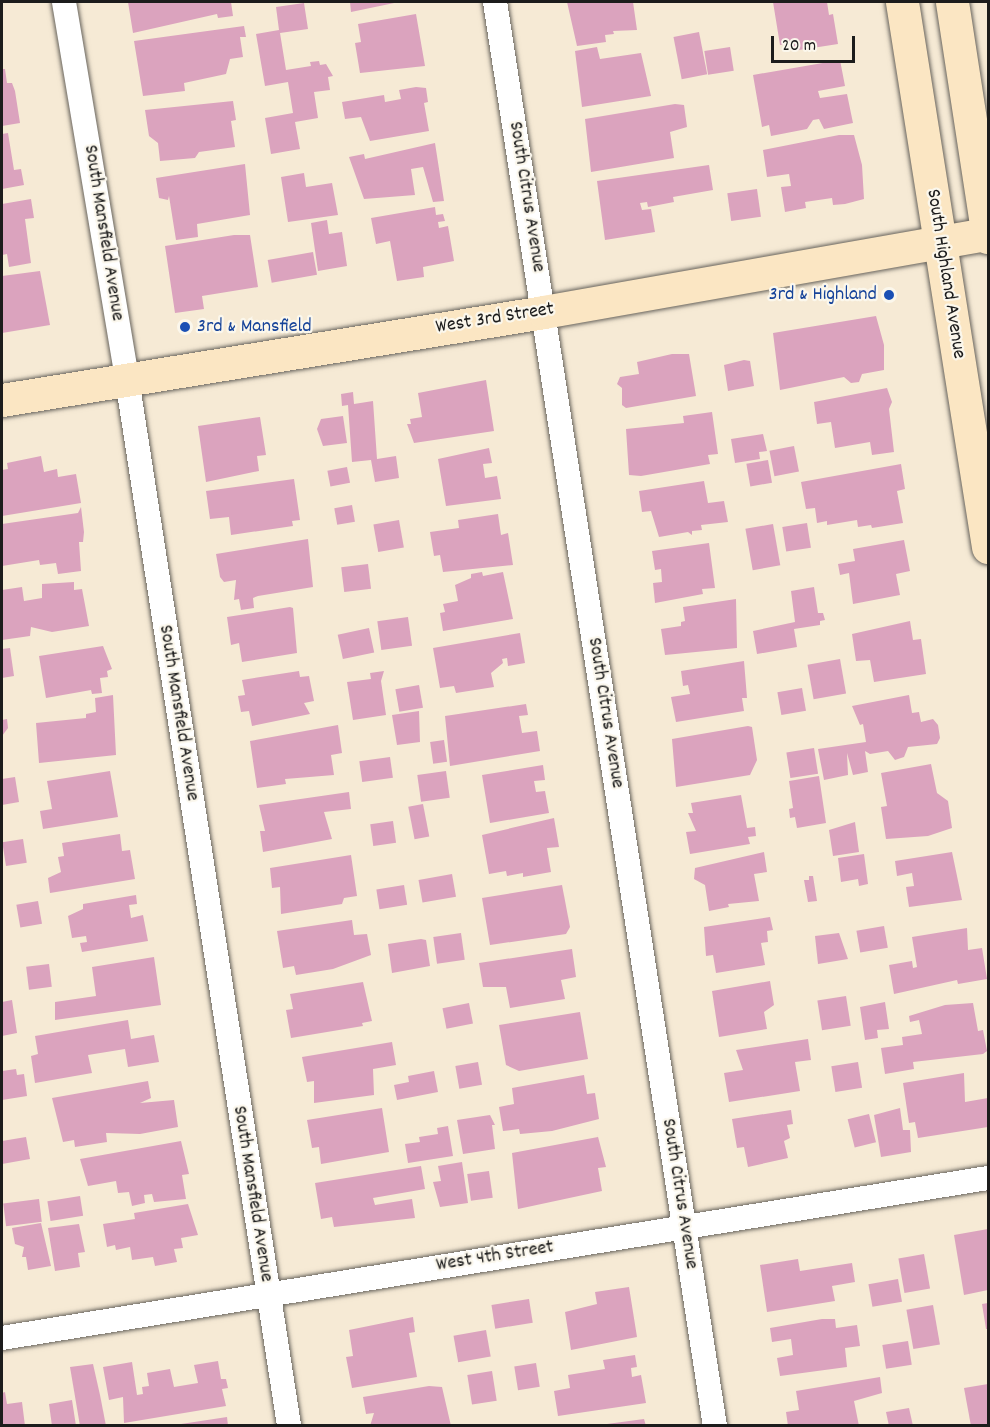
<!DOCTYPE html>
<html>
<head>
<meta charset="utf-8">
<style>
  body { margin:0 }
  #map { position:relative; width:990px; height:1427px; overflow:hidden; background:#f6ead5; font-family:Dekko,sans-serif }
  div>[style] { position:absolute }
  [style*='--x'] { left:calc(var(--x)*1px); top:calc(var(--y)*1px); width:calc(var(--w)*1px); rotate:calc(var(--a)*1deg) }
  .building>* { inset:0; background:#dba3be; transform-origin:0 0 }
  .roads { filter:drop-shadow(0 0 2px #68645d) drop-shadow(0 0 2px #68645d) }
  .street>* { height:24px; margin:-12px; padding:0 12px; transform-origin:12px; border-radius:12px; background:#fff }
  .secondary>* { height:33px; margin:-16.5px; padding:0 16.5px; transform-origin:16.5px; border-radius:16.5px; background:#fbe6c3 }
  .dots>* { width:16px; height:16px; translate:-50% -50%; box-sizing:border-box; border:3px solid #fbf7ec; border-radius:50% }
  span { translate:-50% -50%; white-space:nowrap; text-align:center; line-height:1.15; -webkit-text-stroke:4.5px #fbf7ec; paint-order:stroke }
  .street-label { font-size:20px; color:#1c1c1c }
  .transit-label { font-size:20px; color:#164399 }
  .right { translate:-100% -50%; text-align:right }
  .left { translate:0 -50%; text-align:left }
  .frame { position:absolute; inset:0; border:3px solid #1c1c1c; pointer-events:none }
  .scale { position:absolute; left:771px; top:36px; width:84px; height:27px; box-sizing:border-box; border:3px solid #1c1c1c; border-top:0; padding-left:8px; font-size:18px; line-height:21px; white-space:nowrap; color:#1c1c1c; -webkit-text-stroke:4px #fbf7ec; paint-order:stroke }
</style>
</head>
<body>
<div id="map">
  <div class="building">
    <div style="clip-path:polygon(128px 2px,231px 2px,233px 16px,218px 18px,217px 14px,133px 33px)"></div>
    <div style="clip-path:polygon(350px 2px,399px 2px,351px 12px)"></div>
    <div style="clip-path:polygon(567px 2px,633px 2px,637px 30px,613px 31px,614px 34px,605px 35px,606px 42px,577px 46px)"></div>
    <div style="clip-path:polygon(773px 2px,827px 2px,829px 15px,833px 14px,838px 44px,793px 51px,792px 43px,780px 45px)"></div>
    <div style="clip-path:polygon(304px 3px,308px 29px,280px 33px,286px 70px,311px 66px,310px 62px,319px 61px,320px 65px,326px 64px,333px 76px,328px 77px,330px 90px,314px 92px,318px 118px,295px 122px,300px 149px,271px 154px,265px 118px,293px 113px,288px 82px,265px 86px,256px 34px,279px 30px,276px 7px)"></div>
    <div style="clip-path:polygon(416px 14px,425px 66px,360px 73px,355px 43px,361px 42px,358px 24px)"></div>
    <div style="clip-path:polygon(244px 26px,246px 37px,240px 37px,243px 57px,230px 59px,226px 74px,184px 83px,185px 91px,143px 96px,134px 41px)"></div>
    <div style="left:699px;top:32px;width:43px;height:26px;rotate:79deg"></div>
    <div style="clip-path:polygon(597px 47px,600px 59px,641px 53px,651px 96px,582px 107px,575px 51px)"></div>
    <div style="left:730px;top:47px;width:24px;height:26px;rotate:81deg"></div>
    <div style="clip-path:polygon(840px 60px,845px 86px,818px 91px,820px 98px,847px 94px,853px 123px,824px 129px,819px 119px,813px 120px,807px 129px,771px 136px,769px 125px,762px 127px,753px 75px)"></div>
    <div style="clip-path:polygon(2px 69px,5px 69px,7px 83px,12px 83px,15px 91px,20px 123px,2px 126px)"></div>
    <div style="clip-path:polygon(416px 87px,426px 88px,428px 102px,424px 103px,429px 131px,370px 141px,361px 117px,345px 119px,342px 102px,384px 95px,385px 102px,401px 99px,399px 90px)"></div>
    <div style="clip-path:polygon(233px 101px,236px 120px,231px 121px,235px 147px,199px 152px,195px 158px,160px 161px,158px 143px,149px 136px,145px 110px)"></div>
    <div style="clip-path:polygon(675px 104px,684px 105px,687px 127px,670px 132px,674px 158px,591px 172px,585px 119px)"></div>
    <div style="clip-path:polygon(8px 133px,14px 170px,21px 169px,24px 185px,2px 189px,2px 134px)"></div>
    <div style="clip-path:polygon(839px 135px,854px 135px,862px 165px,864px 199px,845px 204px,833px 205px,832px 198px,805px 202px,806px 208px,785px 212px,781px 187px,791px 186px,789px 174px,767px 177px,763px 150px)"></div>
    <div style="clip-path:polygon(435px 143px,444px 201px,433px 202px,423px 167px,411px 169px,415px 195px,364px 199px,349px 157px,364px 154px,365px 159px)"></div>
    <div style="clip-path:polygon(245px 164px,250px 215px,197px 224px,198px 237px,176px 240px,169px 196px,168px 200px,159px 198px,156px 178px)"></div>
    <div style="clip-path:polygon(709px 165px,713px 190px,673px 197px,674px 202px,648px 207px,647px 202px,640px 203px,642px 210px,651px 209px,655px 232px,605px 240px,597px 181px)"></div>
    <div style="clip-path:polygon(304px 173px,306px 187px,332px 183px,338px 215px,288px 222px,281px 177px)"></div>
    <div style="left:757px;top:189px;width:28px;height:30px;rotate:82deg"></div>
    <div style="clip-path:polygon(31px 199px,34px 218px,25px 219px,31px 263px,9px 267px,7px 254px,2px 255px,2px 204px)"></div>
    <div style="clip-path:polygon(435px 207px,436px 215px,443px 214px,445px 221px,438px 222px,439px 228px,448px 226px,454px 261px,423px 267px,424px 277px,397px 281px,390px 241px,376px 244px,371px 218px)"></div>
    <div style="clip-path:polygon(327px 220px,329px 234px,342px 232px,347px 266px,318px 271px,311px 223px)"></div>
    <div style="clip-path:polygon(234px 235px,250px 235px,258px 287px,202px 296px,204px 309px,175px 313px,165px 246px)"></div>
    <div style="left:313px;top:252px;width:23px;height:46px;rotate:80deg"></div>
    <div style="clip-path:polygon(40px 271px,50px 325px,2px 333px,2px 276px)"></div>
    <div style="clip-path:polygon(876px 316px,884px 345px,884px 370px,862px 374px,859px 382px,851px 383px,844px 377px,780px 390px,773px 333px)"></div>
    <div style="clip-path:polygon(672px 354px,689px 354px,696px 396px,626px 408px,622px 405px,622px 388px,617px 384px,620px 377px,639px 374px,637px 362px)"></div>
    <div style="clip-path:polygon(744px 360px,750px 361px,754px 386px,728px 391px,724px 365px)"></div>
    <div style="clip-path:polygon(486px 380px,494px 431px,414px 443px,407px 424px,411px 424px,410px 419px,422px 417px,418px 393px)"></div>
    <div style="clip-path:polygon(887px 388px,892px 402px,889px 409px,894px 452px,872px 455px,870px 442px,835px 448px,831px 422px,817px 424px,814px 402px)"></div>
    <div style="clip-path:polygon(353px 392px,354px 404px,373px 401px,377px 459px,396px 456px,399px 478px,375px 482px,371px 460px,352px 462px,348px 405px,342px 406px,341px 394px)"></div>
    <div style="clip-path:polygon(712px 412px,718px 454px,708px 455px,710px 464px,641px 476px,629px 475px,626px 429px,684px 423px,683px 416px)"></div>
    <div style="clip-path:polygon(343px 416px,347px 443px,323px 446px,317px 429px,321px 419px)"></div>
    <div style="clip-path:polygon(260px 417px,266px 455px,257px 456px,259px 471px,206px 482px,198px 426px)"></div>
    <div style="clip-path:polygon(763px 434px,767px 451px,759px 452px,760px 459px,735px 463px,731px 439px)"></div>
    <div style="left:794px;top:446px;width:26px;height:25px;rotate:79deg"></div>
    <div style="clip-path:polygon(489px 448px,492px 463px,483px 464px,485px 478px,497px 476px,501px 499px,446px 506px,438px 459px)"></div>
    <div style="clip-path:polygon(41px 456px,44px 472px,57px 469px,58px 477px,76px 474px,81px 503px,2px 516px,2px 470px,8px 469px,7px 463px)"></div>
    <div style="left:768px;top:460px;width:23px;height:22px;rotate:80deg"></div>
    <div style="clip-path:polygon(901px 464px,905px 489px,897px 491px,903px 523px,872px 528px,871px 525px,858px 527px,857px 520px,827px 525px,827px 521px,817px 523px,815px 508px,806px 509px,801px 482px)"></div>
    <div style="left:347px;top:467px;width:16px;height:20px;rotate:79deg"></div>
    <div style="clip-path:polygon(294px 479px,300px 520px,292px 521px,293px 526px,231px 535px,229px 517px,210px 519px,206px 491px)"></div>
    <div style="clip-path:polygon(704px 481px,708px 503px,724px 501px,728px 522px,701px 525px,702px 530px,692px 531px,692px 535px,688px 532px,659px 537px,651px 511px,642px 512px,639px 491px)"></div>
    <div style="left:352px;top:505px;width:17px;height:18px;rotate:80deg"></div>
    <div style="clip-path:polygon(81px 507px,84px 532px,83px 542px,79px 542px,81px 571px,58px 574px,56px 563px,40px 565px,39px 560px,2px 566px,2px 524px,78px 513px)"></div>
    <div style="clip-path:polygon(498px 514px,501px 535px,508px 533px,513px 565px,443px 572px,440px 555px,434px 556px,430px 532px,459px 528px,458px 520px)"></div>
    <div style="left:399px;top:520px;width:28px;height:26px;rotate:80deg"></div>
    <div style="left:807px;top:523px;width:25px;height:25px;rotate:81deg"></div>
    <div style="left:773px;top:524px;width:42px;height:28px;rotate:80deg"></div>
    <div style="clip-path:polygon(308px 539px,313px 587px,258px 596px,253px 598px,254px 608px,241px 610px,239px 599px,234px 600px,236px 580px,224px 582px,220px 577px,216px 554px)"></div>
    <div style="clip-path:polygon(904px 540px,910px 571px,896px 574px,900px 595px,853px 604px,849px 573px,840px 575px,838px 564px,855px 561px,853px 549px)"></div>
    <div style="clip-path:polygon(709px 543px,715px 588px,702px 589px,703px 594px,655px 603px,653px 583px,662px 582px,661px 569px,655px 570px,652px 551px)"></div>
    <div style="left:368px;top:564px;width:25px;height:27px;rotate:83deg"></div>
    <div style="clip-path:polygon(482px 572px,483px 576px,503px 572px,513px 619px,443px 631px,440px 613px,445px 612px,443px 604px,458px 601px,455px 585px,471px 578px,471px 574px)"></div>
    <div style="clip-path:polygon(74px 582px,74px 590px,82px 589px,89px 626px,52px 632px,31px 627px,30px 636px,2px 640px,2px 590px,22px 587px,24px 601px,42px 598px,42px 584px)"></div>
    <div style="clip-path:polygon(814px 587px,818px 613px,823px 613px,825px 620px,820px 621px,820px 625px,794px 629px,797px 647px,757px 654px,753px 631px,795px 622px,791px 591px)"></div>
    <div style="clip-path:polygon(736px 599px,737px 648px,665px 655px,661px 629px,681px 626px,681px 622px,685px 621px,683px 607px)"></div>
    <div style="clip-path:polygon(290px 607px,293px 608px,297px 653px,242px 662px,239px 643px,231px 645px,227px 617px)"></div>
    <div style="left:408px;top:617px;width:29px;height:31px;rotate:82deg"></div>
    <div style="clip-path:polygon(910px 621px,913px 640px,921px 639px,926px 674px,874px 682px,870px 660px,856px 661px,852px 634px)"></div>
    <div style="left:369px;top:628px;width:25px;height:32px;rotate:78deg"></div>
    <div style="clip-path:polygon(520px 633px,525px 663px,508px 666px,507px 658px,502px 659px,503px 663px,491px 673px,494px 687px,456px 693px,454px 686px,440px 688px,433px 648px)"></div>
    <div style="clip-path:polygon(103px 646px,112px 669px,107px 671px,108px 677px,100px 678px,102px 693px,92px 694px,91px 690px,46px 698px,39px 656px)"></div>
    <div style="clip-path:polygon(10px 648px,14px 676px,2px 678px,2px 649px)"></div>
    <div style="left:840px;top:659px;width:35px;height:33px;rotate:80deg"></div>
    <div style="clip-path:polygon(744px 661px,747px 698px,742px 698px,744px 711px,676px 722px,671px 697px,690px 694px,688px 685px,683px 686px,681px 671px)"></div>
    <div style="clip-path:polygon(299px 671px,300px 677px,309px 676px,314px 701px,304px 703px,310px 714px,252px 726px,249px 711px,241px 712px,238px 696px,245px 695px,242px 680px)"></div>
    <div style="clip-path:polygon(384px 671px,381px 681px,386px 715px,353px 720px,347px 682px,371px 679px,370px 673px)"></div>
    <div style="left:419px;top:685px;width:23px;height:24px;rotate:80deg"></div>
    <div style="left:802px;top:688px;width:23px;height:25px;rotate:80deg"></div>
    <div style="clip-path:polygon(113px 695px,116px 755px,39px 763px,36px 723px,86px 718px,86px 714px,96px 712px,95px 698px)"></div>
    <div style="clip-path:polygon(909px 695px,912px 713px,919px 712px,921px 722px,933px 719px,938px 725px,940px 738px,937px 744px,908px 747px,904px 757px,895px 760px,888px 751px,870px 754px,865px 751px,868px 772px,853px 775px,847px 753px,848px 775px,824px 780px,818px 749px,866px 742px,863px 724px,860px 725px,852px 706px)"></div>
    <div style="clip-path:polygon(526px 704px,528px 715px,519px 716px,522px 733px,537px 731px,540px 751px,450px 766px,445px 716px)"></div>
    <div style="clip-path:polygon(419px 711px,420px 742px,397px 745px,392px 715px)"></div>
    <div style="clip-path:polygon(7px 719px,8px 728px,2px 736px,2px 720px)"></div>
    <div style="clip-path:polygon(338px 725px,342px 753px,331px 755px,334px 775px,285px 779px,286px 784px,257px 788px,250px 741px)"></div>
    <div style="clip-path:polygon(748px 726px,752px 727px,757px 760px,750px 775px,676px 787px,672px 739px)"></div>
    <div style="left:444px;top:740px;width:22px;height:14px;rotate:82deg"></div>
    <div style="left:814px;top:748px;width:26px;height:28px;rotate:81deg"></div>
    <div style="left:390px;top:757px;width:21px;height:31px;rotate:82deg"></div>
    <div style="clip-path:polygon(931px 764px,937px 793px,948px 801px,952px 828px,928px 836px,886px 839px,881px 807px,887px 806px,881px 773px)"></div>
    <div style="clip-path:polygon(543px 765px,545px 780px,534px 781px,536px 792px,545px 791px,549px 813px,490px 823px,482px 775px)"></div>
    <div style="clip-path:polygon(110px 771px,118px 817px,43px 829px,40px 811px,52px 809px,47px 781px)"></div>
    <div style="left:446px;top:771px;width:27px;height:29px;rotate:82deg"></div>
    <div style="clip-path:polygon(819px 776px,826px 823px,797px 828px,795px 817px,790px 818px,789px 809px,793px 808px,789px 781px)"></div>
    <div style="clip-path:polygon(15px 777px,19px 802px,2px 805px,2px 779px)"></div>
    <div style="clip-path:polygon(349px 792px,351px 809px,324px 812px,332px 839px,263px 852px,260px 831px,265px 831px,259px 805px)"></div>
    <div style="clip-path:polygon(741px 795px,747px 828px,755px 827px,756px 836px,748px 837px,750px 844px,690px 854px,686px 832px,696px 831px,688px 813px,693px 813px,691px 803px)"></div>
    <div style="left:423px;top:804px;width:33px;height:15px;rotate:79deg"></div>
    <div style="clip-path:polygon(554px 818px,559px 847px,547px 848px,551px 872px,523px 877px,523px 873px,507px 876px,506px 871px,489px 874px,482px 835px)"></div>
    <div style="left:393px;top:821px;width:22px;height:23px;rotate:82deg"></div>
    <div style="clip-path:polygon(855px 822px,859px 852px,833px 856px,829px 830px)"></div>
    <div style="clip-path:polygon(120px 834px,122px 851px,130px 850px,135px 879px,50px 893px,48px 878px,61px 872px,58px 857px,64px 856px,62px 843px)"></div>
    <div style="left:23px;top:839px;width:24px;height:21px;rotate:81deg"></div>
    <div style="clip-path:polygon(764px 852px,767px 872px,754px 874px,759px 901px,728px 904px,729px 907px,709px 911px,705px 885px,694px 879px,695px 868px)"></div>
    <div style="clip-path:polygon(952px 852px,962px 900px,909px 907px,906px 887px,914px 886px,912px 873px,897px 876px,895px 861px)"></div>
    <div style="clip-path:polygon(864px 854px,868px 884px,859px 886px,858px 879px,841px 882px,838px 858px)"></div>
    <div style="clip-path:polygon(351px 855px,357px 896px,344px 898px,342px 904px,281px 914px,280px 887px,272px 888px,270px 868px)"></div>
    <div style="left:452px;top:874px;width:23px;height:34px;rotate:80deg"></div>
    <div style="clip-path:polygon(809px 876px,813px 876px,817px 901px,808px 902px,804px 880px,809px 880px)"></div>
    <div style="left:404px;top:885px;width:20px;height:28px;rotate:81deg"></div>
    <div style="clip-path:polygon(562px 885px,570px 927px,566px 934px,490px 945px,482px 898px)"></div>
    <div style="clip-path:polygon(136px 895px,137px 904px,129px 905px,131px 918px,143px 915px,148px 941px,82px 952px,80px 943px,87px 942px,86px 936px,72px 938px,68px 916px,83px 909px,83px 904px)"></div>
    <div style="left:38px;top:901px;width:23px;height:22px;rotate:80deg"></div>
    <div style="clip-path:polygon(770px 917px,773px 930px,767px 931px,768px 942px,761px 943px,765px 965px,716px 973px,713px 955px,706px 956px,704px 927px)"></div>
    <div style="clip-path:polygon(352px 920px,354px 935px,367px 934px,371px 955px,333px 969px,296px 975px,294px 966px,283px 968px,277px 931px)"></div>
    <div style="left:884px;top:926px;width:22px;height:28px;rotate:80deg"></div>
    <div style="clip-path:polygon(967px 928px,968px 950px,982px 948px,987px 979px,958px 984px,957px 980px,894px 994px,889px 965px,912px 961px,913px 968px,917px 967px,912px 937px)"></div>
    <div style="left:461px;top:933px;width:27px;height:28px;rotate:82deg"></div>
    <div style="clip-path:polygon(839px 933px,848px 959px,818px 964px,815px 936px)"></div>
    <div style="clip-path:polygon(421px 939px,426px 940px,430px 966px,392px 973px,388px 944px)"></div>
    <div style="clip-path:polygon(572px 949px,576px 977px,561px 980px,565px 999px,510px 1008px,506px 987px,483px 987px,479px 963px)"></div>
    <div style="clip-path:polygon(154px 957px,161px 1005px,55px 1020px,55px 1002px,96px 996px,92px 967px)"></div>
    <div style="left:49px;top:964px;width:23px;height:23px;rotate:83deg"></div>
    <div style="clip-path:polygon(770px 981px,774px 1005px,764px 1012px,767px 1029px,719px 1037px,712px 991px)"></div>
    <div style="clip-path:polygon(363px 982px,372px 1021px,362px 1023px,363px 1026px,291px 1038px,286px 1010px,293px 1009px,290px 994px)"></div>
    <div style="left:846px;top:996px;width:30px;height:29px;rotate:81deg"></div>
    <div style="clip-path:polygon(12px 1000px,17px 1033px,2px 1036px,2px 1002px)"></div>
    <div style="clip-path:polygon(885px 1002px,889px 1029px,877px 1030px,878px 1038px,865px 1040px,860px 1007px)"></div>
    <div style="left:469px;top:1003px;width:21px;height:27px;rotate:79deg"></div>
    <div style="clip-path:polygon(973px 1003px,978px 1031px,983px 1030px,987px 1051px,983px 1054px,913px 1062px,914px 1069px,885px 1074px,881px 1048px,903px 1045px,902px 1037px,922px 1034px,919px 1020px,910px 1022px,909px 1016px,945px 1005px)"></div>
    <div style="clip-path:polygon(580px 1012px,588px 1059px,519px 1071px,506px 1065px,499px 1025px)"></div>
    <div style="clip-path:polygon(128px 1020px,131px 1039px,154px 1035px,159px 1062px,128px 1067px,125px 1049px,88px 1055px,92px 1073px,35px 1083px,31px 1056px,38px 1054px,35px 1036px)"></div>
    <div style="clip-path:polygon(808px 1039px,811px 1060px,795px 1062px,800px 1091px,729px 1102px,724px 1073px,743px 1070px,736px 1050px)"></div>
    <div style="clip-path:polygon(392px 1042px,396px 1065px,373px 1069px,374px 1095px,314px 1103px,314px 1081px,307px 1082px,302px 1057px)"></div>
    <div style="left:478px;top:1062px;width:23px;height:23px;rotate:80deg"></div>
    <div style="left:858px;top:1062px;width:26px;height:27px;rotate:81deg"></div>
    <div style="clip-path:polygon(16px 1069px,17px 1075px,24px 1074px,27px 1096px,2px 1100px,2px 1071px)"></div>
    <div style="clip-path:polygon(434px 1071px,438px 1092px,397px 1100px,394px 1085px,409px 1082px,408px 1076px)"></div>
    <div style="clip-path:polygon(964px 1073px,965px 1102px,988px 1098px,988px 1127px,918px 1138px,915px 1122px,909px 1123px,903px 1083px)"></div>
    <div style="clip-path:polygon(584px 1075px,587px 1094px,595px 1093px,599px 1119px,552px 1131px,520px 1134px,519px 1129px,503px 1131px,499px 1107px,514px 1104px,512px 1088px)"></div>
    <div style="clip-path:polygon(148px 1081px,151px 1098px,140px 1103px,174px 1100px,178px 1127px,140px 1134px,106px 1133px,107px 1142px,75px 1147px,74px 1140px,63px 1142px,52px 1098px)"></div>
    <div style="clip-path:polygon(382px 1108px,389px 1152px,321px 1164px,319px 1147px,312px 1148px,307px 1120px)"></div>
    <div style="clip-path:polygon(900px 1108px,903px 1130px,910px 1130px,911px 1152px,881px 1157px,874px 1115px)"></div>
    <div style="clip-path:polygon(791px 1110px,793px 1124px,787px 1125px,790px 1138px,784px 1141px,788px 1158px,748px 1167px,744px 1147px,737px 1148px,732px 1119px)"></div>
    <div style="left:869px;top:1114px;width:29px;height:22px;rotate:76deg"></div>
    <div style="clip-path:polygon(490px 1115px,495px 1125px,492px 1125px,495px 1149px,463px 1154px,457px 1120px)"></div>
    <div style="clip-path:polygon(448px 1126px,453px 1156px,408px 1163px,405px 1144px,420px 1142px,419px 1137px,438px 1134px,437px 1128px)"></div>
    <div style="clip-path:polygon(597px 1133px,606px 1167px,598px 1168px,602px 1191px,518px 1209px,512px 1153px,598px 1137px)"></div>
    <div style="clip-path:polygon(26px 1137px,30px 1159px,2px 1164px,2px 1141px)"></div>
    <div style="clip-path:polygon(181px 1141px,189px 1174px,182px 1175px,186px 1199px,154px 1202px,152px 1194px,144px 1195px,145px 1203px,132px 1206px,129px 1192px,118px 1193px,116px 1181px,88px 1186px,80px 1159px)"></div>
    <div style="clip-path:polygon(462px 1162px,468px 1203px,440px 1207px,433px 1182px,441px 1181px,438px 1166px)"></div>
    <div style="clip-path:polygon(421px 1166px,425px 1189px,373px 1198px,375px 1205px,412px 1199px,415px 1218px,334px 1227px,332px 1217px,321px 1219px,315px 1183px)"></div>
    <div style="left:489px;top:1171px;width:27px;height:22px;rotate:82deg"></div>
    <div style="left:80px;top:1196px;width:20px;height:33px;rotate:81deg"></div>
    <div style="left:39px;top:1199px;width:23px;height:36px;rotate:83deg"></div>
    <div style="clip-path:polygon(188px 1204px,198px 1235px,181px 1238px,183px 1248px,174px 1249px,177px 1262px,155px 1266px,153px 1257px,132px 1260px,130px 1247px,116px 1250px,115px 1245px,107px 1247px,103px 1224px,135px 1219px,134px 1213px)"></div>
    <div style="clip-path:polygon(41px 1223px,51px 1266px,28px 1270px,26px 1257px,22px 1257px,24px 1247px,15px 1244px,12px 1228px)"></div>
    <div style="clip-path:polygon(79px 1224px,85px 1252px,78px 1253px,80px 1267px,55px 1271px,48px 1228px)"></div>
    <div style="clip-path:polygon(988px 1229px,988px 1290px,964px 1295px,954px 1235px)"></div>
    <div style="left:924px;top:1254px;width:35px;height:26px;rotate:80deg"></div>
    <div style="clip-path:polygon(798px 1259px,800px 1271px,852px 1263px,855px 1282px,832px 1286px,835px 1301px,767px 1312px,760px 1265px)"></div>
    <div style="left:898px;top:1279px;width:23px;height:30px;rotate:80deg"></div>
    <div style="clip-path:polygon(629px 1287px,637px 1337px,571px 1350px,565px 1312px,597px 1304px,595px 1292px)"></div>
    <div style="left:529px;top:1299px;width:24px;height:38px;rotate:81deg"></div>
    <div style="clip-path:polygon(988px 1303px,988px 1329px,986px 1329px,982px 1304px)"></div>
    <div style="left:933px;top:1305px;width:40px;height:27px;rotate:80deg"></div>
    <div style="clip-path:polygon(413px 1317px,415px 1332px,409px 1333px,417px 1377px,352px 1388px,346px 1357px,353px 1356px,349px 1330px)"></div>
    <div style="clip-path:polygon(822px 1319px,835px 1319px,836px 1328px,857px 1325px,860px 1346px,845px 1348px,847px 1367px,780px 1376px,777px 1358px,793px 1355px,791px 1339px,772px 1342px,770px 1328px)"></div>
    <div style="left:486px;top:1330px;width:27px;height:33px;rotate:80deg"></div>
    <div style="left:908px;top:1341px;width:24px;height:26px;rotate:81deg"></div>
    <div style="clip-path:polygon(635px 1355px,637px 1367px,631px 1368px,632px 1377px,641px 1375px,646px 1403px,558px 1416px,554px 1391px,570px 1388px,568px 1375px,605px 1369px,603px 1360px)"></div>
    <div style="clip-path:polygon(218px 1361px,221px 1379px,226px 1379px,228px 1388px,222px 1389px,226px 1406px,124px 1423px,123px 1397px,109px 1400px,103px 1367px,132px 1362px,137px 1395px,143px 1394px,142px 1387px,149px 1386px,147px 1373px,170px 1369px,174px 1387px,198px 1383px,194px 1365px)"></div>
    <div style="left:536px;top:1363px;width:24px;height:22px;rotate:81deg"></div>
    <div style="clip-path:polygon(93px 1364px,100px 1395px,106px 1426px,80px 1426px,70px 1367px)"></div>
    <div style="left:492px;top:1371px;width:30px;height:25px;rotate:81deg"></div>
    <div style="clip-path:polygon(880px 1377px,882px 1393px,854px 1401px,859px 1426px,788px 1426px,786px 1412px,799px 1410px,796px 1391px)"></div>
    <div style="clip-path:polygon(988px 1384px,988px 1426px,971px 1426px,964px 1388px)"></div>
    <div style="clip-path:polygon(429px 1386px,442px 1387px,451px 1426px,370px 1426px,374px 1413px,366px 1414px,363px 1397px)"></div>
    <div style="clip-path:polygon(5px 1392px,7px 1404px,22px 1402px,25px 1426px,2px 1426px,2px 1393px)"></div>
    <div style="clip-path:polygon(72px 1400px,76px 1426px,52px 1426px,49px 1404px)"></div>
    <div style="clip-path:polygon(909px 1408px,913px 1426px,889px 1426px,886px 1412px)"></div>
    <div style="clip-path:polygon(227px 1417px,228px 1426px,181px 1426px,181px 1424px)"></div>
    <div style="clip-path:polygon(644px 1419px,646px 1426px,607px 1426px,607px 1424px)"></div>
  </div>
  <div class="roads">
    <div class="street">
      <div style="--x:64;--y:2;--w:382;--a:80.5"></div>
      <div style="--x:127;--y:379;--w:1059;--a:81.2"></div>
      <div style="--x:495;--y:2;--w:1441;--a:81.22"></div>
      <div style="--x:2;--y:1338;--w:999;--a:-9.22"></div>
    </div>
    <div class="secondary">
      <div style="--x:902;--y:2;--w:552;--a:81.03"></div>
      <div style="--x:952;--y:2;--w:238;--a:81.3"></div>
      <div style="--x:2;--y:400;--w:549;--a:-9.22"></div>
      <div style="--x:544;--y:312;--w:451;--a:-10"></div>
    </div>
  </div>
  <div class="dots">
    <div style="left:889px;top:295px;background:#1a4fb4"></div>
    <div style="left:185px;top:327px;background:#1a4fb4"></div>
  </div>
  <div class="street-label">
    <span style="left:526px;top:197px;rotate:81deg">South Citrus Avenue</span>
    <span style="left:103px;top:233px;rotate:81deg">South Mansfield Avenue</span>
    <span style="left:945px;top:274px;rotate:81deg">South Highland Avenue</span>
    <span style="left:495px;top:319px;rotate:-9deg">West 3rd Street</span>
    <span style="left:178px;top:713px;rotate:81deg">South Mansfield Avenue</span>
    <span style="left:605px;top:713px;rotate:81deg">South Citrus Avenue</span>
    <span style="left:252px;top:1194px;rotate:81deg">South Mansfield Avenue</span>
    <span style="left:679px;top:1194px;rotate:81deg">South Citrus Avenue</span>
    <span style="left:495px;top:1257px;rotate:-9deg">West 4th Street</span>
  </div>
  <div class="transit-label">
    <span class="right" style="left:877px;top:295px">3rd &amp; Highland</span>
    <span class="left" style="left:197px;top:327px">3rd &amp; Mansfield</span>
  </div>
  <div class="frame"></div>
  <div class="scale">20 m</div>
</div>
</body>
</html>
